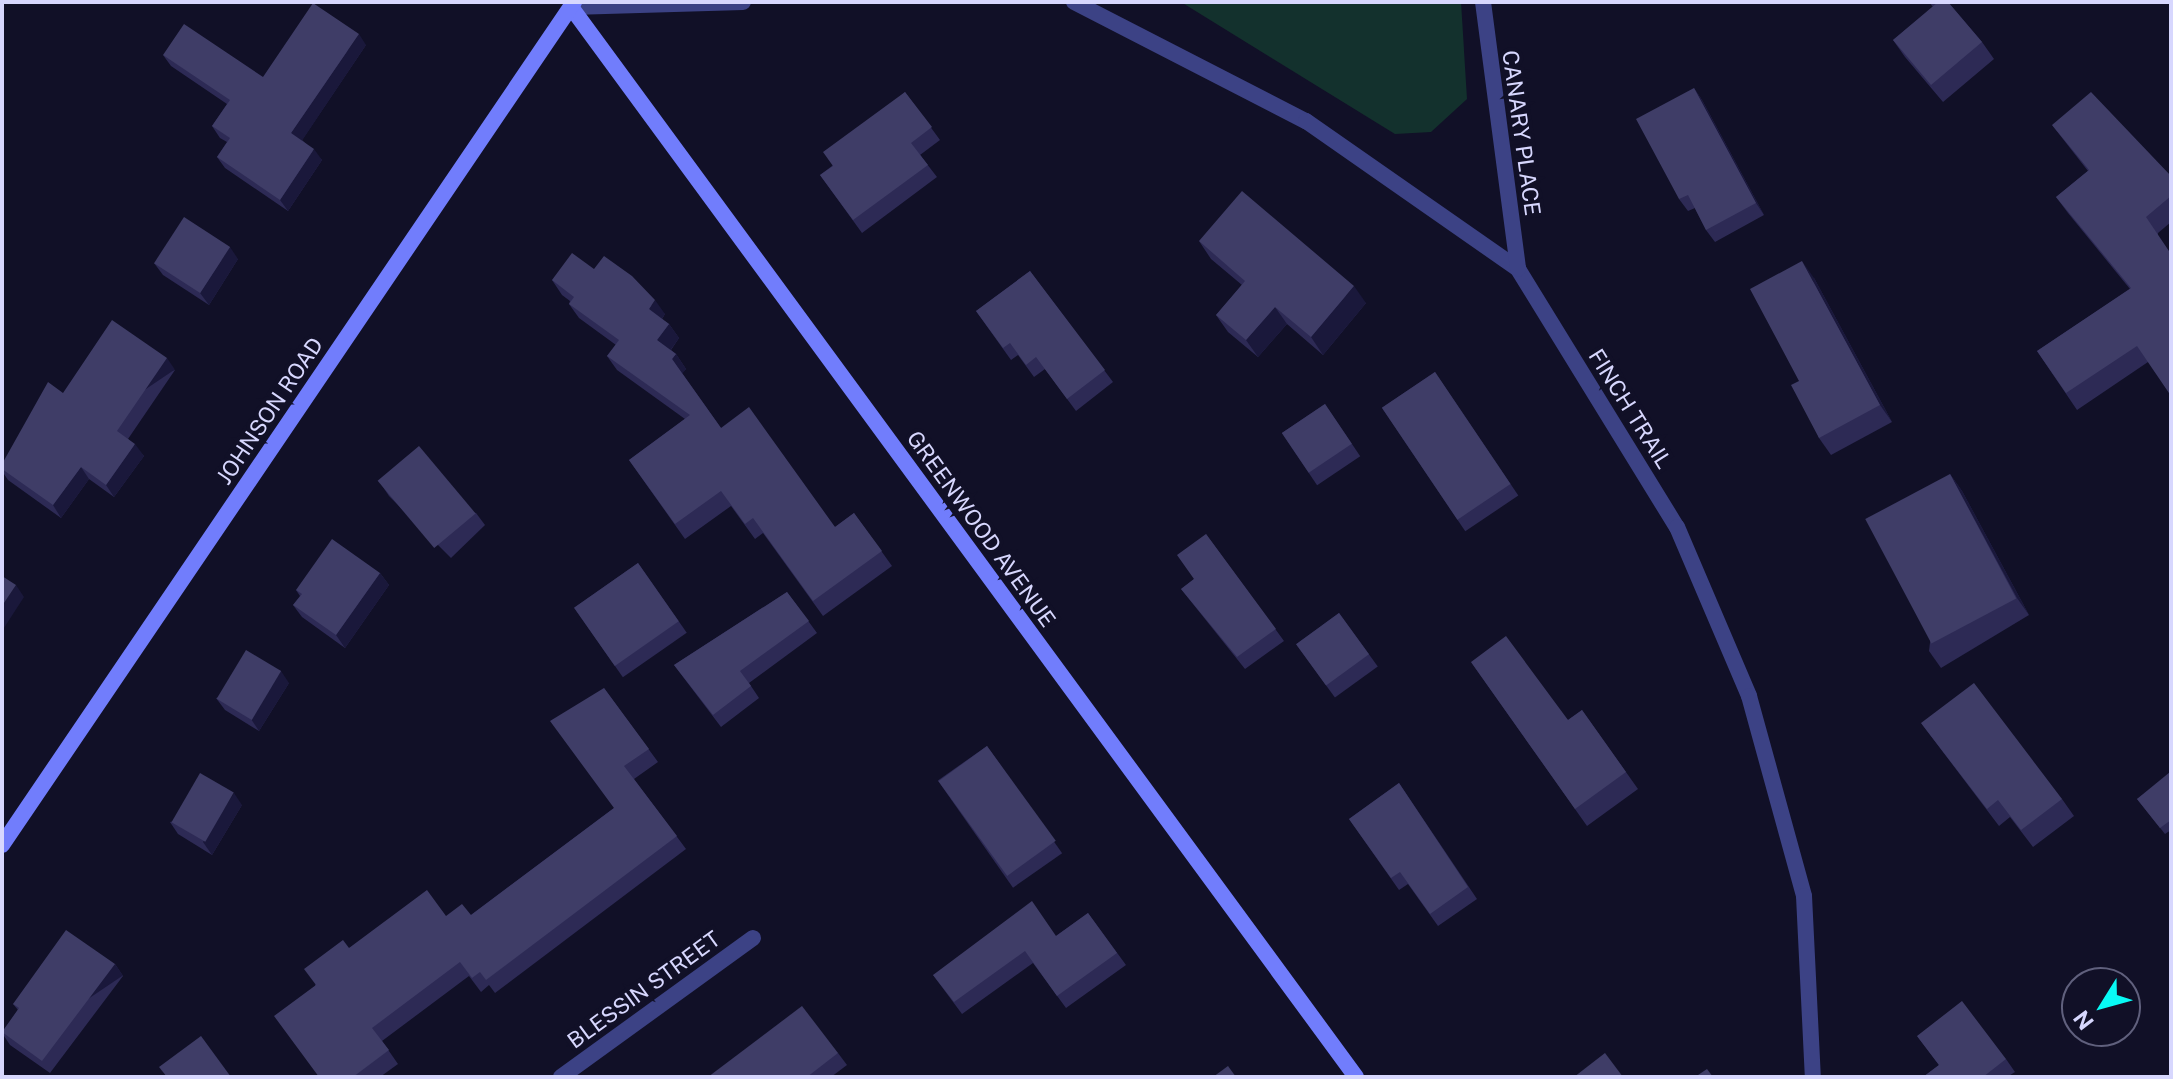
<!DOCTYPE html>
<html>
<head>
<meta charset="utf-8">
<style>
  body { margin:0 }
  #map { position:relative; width:2173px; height:1079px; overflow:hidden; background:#111027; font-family:"Public Sans",sans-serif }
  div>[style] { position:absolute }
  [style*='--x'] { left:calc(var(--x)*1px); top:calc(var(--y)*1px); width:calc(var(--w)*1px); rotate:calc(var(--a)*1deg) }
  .green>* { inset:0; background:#13312d }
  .street>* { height:16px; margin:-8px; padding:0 8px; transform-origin:8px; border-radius:8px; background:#3c4285 }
  .secondary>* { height:16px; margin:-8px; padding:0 8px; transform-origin:8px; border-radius:8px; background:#717dfc }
  .wall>* { inset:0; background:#2d2a55; transform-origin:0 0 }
  .shaded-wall>* { inset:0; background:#1a183b; transform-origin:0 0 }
  .building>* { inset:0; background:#3f3d67; transform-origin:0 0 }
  span { translate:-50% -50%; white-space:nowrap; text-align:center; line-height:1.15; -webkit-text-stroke:8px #111027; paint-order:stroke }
  .street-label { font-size:22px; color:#d7d7fe }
  .frame { position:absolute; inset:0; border:4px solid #d7d7fe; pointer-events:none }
  .north { position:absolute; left:2061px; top:967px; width:80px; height:80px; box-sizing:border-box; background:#111027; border:2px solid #60607d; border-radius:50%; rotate:233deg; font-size:22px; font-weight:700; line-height:32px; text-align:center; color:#d7d7fe }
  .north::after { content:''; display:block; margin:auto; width:28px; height:36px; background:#08faf5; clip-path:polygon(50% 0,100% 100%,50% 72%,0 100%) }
</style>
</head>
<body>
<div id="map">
  <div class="green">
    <div style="clip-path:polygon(1181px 2px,1461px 2px,1467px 99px,1431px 132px,1395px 134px)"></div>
  </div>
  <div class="street">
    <div style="--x:1074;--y:2;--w:261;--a:27.2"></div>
    <div style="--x:1306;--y:121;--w:259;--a:34.9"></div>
    <div style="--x:1518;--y:269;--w:303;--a:58.4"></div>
    <div style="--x:1677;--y:527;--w:184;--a:66.9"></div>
    <div style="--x:1749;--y:696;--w:207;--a:74.6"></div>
    <div style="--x:1804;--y:896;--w:181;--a:87.2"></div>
    <div style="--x:1483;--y:2;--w:269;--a:82.5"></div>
    <div style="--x:571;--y:7;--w:172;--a:-1.7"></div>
    <div style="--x:561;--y:1077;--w:237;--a:-35.9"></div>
  </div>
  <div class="secondary">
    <div style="--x:571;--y:7;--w:1327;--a:53.73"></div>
    <div style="--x:2;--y:845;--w:1019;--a:-55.84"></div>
  </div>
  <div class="wall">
    <div style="clip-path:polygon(1929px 2px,1948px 2px,1982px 42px,1994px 59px,1943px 102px,1905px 57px,1893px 40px,1933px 7px)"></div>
    <div style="clip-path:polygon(366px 45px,302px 140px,322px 160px,288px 211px,225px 168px,217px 157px,227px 142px,220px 138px,212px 126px,227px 104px,171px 66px,163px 55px,263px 77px)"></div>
    <div style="clip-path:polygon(1694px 88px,1702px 100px,1764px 215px,1715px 242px,1706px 230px,1695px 208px,1688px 211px,1679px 199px)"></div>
    <div style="clip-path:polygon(905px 92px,940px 140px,920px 155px,937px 177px,862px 233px,820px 175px,832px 166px)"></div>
    <div style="clip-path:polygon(2052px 125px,2171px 176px,2171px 222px,2158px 233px,2148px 362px,2077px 410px,2037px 351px,2130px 289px,2068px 213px,2056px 197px,2088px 171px)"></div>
    <div style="clip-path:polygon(1199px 241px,1366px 303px,1323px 355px,1287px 324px,1258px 357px,1228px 332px,1216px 315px,1242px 285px,1211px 259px)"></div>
    <div style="clip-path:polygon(238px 259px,209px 305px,163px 275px,154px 263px)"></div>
    <div style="clip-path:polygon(594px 269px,665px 314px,662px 319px,669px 324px,679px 338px,671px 350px,676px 354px,686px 369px,682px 373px,721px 428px,835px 527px,854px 513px,892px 566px,823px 616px,763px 533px,755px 539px,731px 506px,685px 539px,629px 460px,685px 419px,617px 370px,607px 356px,616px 345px,579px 318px,569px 304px,570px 301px,562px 295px,552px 280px)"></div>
    <div style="clip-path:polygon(1030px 271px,1113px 382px,1076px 411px,1045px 369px,1034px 377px,1018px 355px,1011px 360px,976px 311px)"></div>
    <div style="clip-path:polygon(1814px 278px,1892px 422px,1831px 455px,1819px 438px,1799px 381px)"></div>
    <div style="clip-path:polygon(175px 370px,128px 439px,144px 456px,114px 497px,89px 479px,61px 518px,8px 480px,2px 471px,2px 464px,63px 393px)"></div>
    <div style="left:1435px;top:372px;width:149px;height:64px;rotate:56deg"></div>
    <div style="left:1325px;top:404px;width:63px;height:52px;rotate:56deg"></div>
    <div style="clip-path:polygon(1950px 474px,1962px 491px,2029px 615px,1941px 668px,1929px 651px)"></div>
    <div style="clip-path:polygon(381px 484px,476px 513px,485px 525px,451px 558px,389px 496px)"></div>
    <div style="clip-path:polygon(1206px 534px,1284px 641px,1245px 669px,1181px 589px,1194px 579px)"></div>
    <div style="left:638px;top:563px;width:85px;height:78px;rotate:55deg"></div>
    <div style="clip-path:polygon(380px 573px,389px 585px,345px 648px,302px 617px,293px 605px,300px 596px,296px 590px)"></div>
    <div style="clip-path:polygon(787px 592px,817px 633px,749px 683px,759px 698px,721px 727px,674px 665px)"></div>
    <div style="left:1339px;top:613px;width:66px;height:53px;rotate:54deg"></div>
    <div style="clip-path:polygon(1471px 662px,1568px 720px,1582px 710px,1638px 789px,1587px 826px)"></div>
    <div style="clip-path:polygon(289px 683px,259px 731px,225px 710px,216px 698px)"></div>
    <div style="clip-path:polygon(604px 688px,658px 762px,634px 779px,686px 849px,495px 993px,489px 985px,481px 992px,469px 976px,382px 1041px,398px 1064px,380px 1077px,319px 1077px,315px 985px,349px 948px,446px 916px,471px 915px,614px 808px)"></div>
    <div style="clip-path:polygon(1921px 723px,2062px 799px,2074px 816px,2033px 847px,2010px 817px,1999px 826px)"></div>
    <div style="left:987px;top:746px;width:131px;height:60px;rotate:55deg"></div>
    <div style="clip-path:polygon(2171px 774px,2171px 830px,2165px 834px,2137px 799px)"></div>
    <div style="clip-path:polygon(1399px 783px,1477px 899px,1438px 926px,1408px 884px,1399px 890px,1349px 819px)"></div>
    <div style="clip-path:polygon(242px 805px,212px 855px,178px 834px,170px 822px)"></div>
    <div style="clip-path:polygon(1088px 913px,1126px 965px,1066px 1008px,1033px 963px,962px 1014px,933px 975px,1056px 936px)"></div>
    <div style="clip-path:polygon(115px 964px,123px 976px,50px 1073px,10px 1045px,2px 1033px,18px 1010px,13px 1004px)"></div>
    <div style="clip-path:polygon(1917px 1036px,2006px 1059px,2015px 1072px,2007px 1077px,1923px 1077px,1939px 1065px)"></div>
    <div style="clip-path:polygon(838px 1053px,847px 1065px,831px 1077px,708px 1077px)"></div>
  </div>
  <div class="shaded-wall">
    <div style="clip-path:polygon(359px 34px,366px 45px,299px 145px,291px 133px)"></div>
    <div style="clip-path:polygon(1694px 88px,1702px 100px,1764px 215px,1756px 203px)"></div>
    <div style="clip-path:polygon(314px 149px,322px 160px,288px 211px,280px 200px)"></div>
    <div style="clip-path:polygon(230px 247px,238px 259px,209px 305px,200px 293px)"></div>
    <div style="clip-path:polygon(1802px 261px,1814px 278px,1892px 422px,1880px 405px)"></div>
    <div style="clip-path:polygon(1354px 286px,1366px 303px,1323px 355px,1311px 337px)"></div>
    <div style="clip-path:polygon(655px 300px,665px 314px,659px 323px,649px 309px)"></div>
    <div style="clip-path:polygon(1275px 307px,1287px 324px,1258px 357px,1246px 340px)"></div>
    <div style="clip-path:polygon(669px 324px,679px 338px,667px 355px,657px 340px)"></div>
    <div style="clip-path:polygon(676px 354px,686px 369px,682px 374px,672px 359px)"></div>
    <div style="left:167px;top:358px;width:14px;height:88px;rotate:56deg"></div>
    <div style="clip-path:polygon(135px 444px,144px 456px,114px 497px,106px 485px)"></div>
    <div style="clip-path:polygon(81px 467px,89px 479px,61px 518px,53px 505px)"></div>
    <div style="clip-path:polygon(1950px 474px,1962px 491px,2029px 615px,2017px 598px)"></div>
    <div style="clip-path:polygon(380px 573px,389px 585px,345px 648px,336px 635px)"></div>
    <div style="clip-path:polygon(16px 585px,24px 597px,2px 631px,2px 606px)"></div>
    <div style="clip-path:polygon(281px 671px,289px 683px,259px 731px,251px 719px)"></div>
    <div style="clip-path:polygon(234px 793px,242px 805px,212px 855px,203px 842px)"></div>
    <div style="left:115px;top:964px;width:14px;height:121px;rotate:56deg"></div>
  </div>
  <div class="building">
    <div style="clip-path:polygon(1938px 2px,1948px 2px,1982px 42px,1931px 85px,1893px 40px)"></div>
    <div style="clip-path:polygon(313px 3px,359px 34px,291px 133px,314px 149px,280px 200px,217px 157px,230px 138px,212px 126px,230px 100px,163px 55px,184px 24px,263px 77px)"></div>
    <div style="clip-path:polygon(1694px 88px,1756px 203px,1706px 230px,1688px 195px,1679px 199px,1636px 119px)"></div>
    <div style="clip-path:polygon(905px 92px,932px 127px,911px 143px,928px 165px,853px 220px,820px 175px,833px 166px,823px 152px)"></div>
    <div style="clip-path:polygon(2091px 92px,2171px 176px,2171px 196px,2146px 217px,2171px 254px,2171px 396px,2137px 346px,2066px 393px,2037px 351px,2131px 288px,2056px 197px,2089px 170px,2052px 125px)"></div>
    <div style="clip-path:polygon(1242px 191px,1354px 286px,1311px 337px,1275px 307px,1246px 340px,1216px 315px,1245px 281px,1199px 241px)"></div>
    <div style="left:184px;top:217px;width:55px;height:55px;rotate:33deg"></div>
    <div style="clip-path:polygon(572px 253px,594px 269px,604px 256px,632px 276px,655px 300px,649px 309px,669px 324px,657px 340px,676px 354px,672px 359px,721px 428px,749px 407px,835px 527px,854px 513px,882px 551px,813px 601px,753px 518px,745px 524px,721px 491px,675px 524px,629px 460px,690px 415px,607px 356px,619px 340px,569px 304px,574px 297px,552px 280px)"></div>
    <div style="clip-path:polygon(1802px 261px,1880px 405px,1819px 438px,1791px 385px,1799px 381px,1750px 289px)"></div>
    <div style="clip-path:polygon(1030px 271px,1105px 370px,1067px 399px,1036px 357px,1026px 365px,1010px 343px,1003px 348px,976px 311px)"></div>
    <div style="clip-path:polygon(112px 320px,167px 358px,117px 431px,135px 444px,106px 485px,81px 467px,53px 505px,2px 469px,2px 464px,48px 382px,63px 393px)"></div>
    <div style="left:1435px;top:372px;width:135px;height:64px;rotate:56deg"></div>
    <div style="left:1325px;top:404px;width:48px;height:52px;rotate:56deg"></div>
    <div style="left:419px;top:446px;width:88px;height:54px;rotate:50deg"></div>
    <div style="left:1950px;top:474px;width:141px;height:96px;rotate:62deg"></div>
    <div style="clip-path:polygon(1206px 534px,1276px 629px,1237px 657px,1181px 589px,1194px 579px,1177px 555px)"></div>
    <div style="clip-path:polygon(332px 539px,380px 573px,336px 635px,293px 605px,302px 594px,296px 590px)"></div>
    <div style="left:638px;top:563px;width:71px;height:78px;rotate:55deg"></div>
    <div style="clip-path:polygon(2px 576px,16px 585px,2px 606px)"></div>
    <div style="clip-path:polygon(787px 592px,809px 621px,740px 671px,751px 686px,713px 715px,674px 665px)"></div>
    <div style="left:1339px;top:613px;width:51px;height:53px;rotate:54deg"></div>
    <div style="clip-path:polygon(1506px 636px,1568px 720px,1582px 710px,1626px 772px,1575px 809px,1471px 662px)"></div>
    <div style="left:246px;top:650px;width:41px;height:57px;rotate:31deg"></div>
    <div style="clip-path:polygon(1974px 683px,2062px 799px,2021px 830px,1998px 800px,1987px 809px,1921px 723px)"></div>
    <div style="clip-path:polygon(604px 688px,649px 749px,624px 766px,677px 836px,486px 980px,480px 972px,472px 978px,460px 962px,372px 1028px,389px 1050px,353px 1077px,319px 1077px,274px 1016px,316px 985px,304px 969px,343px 940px,349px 948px,427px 890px,446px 916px,462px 904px,471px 915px,614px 808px,550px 721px)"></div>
    <div style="left:987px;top:746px;width:117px;height:60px;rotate:54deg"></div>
    <div style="clip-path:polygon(2170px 772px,2171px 774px,2171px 820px,2160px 828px,2137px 799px)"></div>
    <div style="left:200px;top:773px;width:39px;height:57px;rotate:30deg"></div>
    <div style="clip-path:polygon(1399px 783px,1468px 887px,1430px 914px,1400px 872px,1391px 878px,1349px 819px)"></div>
    <div style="clip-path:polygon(1032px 901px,1056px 936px,1088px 913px,1117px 953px,1057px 996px,1025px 951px,954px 1002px,933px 975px)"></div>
    <div style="clip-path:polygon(66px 930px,115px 964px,42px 1061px,2px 1032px,19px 1008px,13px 1004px)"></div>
    <div style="clip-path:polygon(1962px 1001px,2006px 1059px,1983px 1077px,1923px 1077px,1939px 1065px,1917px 1036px)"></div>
    <div style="clip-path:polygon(802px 1006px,838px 1053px,807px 1077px,708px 1077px)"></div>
    <div style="clip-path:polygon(201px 1036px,231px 1077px,167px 1077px,159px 1067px)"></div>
    <div style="clip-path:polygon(1605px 1053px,1623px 1077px,1574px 1077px)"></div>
    <div style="clip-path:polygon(1228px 1066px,1236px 1077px,1213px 1077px)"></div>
    <div style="clip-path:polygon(1707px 1069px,1713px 1077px,1695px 1077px)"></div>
  </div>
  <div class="street-label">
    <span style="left:1521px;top:133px;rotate:82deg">CANARY PLACE</span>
    <span style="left:1630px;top:409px;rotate:58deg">FINCH TRAIL</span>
    <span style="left:270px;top:411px;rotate:-56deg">JOHNSON ROAD</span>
    <span style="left:981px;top:529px;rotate:54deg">GREENWOOD AVENUE</span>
    <span style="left:644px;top:990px;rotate:-36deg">BLESSIN STREET</span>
  </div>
  <div class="frame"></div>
  <div class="north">N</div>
</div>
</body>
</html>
